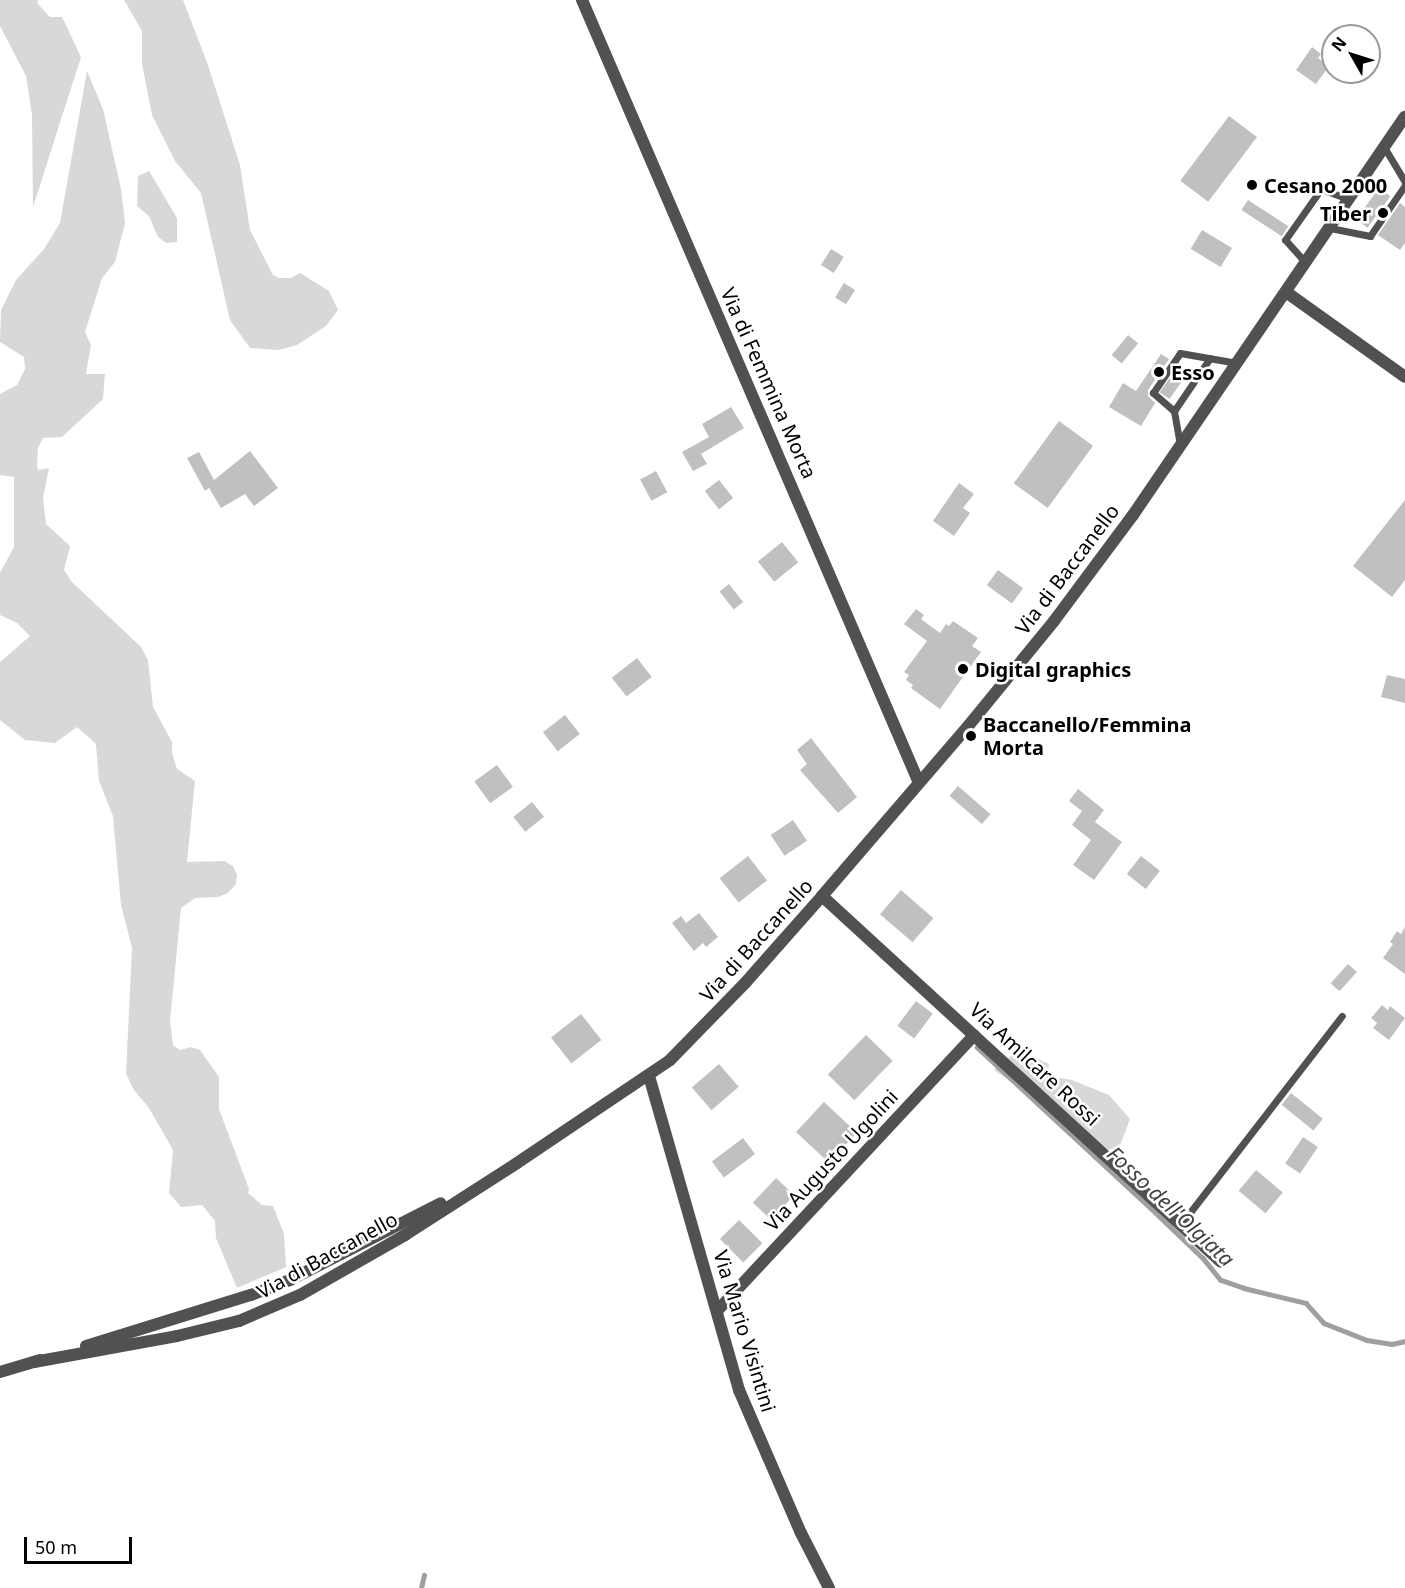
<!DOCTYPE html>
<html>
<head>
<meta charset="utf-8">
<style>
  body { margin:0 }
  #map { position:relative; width:1405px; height:1588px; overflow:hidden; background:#fff; font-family:"Noto Sans",sans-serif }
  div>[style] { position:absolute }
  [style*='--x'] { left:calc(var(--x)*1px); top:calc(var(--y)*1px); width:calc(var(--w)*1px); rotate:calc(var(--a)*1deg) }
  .green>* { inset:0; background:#d8d8d8 }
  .stream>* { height:4.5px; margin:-2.25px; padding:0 2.25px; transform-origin:2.25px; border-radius:2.25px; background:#9f9f9f }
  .building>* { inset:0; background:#c0c0c0; transform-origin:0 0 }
  .service>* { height:7px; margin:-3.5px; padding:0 3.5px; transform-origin:3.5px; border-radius:3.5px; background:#515151 }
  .minor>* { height:12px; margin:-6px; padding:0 6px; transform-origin:6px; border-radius:6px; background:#515151 }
  .tertiary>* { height:12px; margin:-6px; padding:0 6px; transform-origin:6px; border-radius:6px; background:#515151 }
  .dots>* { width:16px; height:16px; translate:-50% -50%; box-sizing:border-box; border:3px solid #fff; border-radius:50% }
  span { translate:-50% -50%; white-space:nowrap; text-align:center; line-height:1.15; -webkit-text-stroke:5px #fff; paint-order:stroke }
  .poi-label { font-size:20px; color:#000; font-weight:700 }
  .left { translate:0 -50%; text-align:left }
  .right { translate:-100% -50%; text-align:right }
  .street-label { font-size:20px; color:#000 }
  .water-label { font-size:21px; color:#404040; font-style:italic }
  .north { position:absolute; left:1321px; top:24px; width:60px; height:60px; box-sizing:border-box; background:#fff; border:2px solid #999; border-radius:50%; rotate:309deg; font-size:16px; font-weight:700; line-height:24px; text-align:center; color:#000 }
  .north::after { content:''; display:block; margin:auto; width:21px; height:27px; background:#000; clip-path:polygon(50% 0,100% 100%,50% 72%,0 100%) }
  .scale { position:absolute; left:24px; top:1537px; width:108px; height:27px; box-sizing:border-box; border:3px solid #000; border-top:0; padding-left:8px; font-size:18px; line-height:21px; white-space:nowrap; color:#000; -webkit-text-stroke:4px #fff; paint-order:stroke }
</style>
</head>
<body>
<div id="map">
  <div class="green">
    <div style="clip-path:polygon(0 0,38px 0,37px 3px,50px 17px,62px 17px,81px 57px,33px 207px,32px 115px,26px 76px,0 26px)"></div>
    <div style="clip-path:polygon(124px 0,183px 0,208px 65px,240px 165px,250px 230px,273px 275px,279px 278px,291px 278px,300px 273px,329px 291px,338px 310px,326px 326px,297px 345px,279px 350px,250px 348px,230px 320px,201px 193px,175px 161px,152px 115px,142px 64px,142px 31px)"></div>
    <div style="clip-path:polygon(87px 71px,103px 109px,121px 189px,125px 223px,115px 262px,102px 278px,85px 332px,91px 345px,86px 374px,105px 374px,103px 399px,62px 437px,43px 438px,38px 448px,37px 464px,38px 470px,49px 468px,43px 498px,46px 524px,70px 546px,64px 570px,72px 582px,141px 647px,148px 660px,153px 707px,172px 742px,172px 753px,177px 769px,195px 781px,187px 862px,224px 861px,233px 866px,237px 875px,236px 884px,228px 893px,218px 897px,195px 898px,181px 908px,170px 1021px,173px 1045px,180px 1050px,191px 1047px,200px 1050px,219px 1077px,219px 1109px,249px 1189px,248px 1193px,262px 1205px,273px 1206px,284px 1234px,286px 1267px,237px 1288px,216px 1238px,215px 1221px,202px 1205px,181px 1207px,169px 1193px,173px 1150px,149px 1108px,134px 1090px,126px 1074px,132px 948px,121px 905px,113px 816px,99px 781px,96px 744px,77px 727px,55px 743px,25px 740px,0 720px,0 662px,30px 636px,17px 623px,0 615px,0 573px,14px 547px,14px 477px,0 475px,0 394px,17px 385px,25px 369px,24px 357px,0 342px,1px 310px,16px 280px,44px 249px,60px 223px)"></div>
    <div style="clip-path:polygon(149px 171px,177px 218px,177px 242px,166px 243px,158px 237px,149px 216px,137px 206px,138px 176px)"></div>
    <div style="clip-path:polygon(1018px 1050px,1049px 1064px,1047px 1076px,1072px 1080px,1109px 1095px,1130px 1119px,1119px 1148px,1096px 1151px,1075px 1139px,1053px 1111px,994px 1070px)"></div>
  </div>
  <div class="stream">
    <div style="--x:977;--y:1047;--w:244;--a:42.8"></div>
    <div style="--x:1156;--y:1213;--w:65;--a:43.8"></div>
    <div style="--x:1203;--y:1258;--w:28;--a:51"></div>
    <div style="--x:1221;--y:1280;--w:24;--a:19"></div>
    <div style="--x:1244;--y:1288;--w:64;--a:13.6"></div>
    <div style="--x:1306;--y:1303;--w:27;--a:48"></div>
    <div style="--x:1324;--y:1323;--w:46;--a:21.6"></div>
    <div style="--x:1367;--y:1340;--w:25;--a:9"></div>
    <div style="--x:1392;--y:1344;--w:13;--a:-13"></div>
    <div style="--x:421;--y:1588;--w:13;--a:-77"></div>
  </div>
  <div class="building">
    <div style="clip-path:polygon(1312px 47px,1321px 54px,1318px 58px,1329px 66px,1316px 84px,1296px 70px)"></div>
    <div style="left:1229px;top:116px;width:35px;height:81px;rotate:37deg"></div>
    <div style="left:1379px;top:188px;width:14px;height:39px;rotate:36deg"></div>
    <div style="left:1248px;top:200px;width:48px;height:12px;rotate:33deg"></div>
    <div style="clip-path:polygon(1400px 203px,1405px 207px,1405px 243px,1400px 250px,1378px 235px)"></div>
    <div style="left:1202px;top:230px;width:35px;height:22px;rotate:31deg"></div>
    <div style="left:831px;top:249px;width:15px;height:19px;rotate:32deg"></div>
    <div style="left:844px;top:283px;width:13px;height:17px;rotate:32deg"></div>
    <div style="left:1128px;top:335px;width:13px;height:26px;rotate:39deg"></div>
    <div style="clip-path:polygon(1161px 354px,1169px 359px,1148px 390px,1148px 396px,1155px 403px,1141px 426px,1109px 407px,1123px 383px,1136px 391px)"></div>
    <div style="left:1178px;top:366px;width:12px;height:32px;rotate:35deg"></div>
    <div style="clip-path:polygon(731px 407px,744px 428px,701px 454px,707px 464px,693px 471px,682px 452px,709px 437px,702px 424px)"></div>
    <div style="left:1059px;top:421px;width:42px;height:77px;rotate:36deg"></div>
    <div style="clip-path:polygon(250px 451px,278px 488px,254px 506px,245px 494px,221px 508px,209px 488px,205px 491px,187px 458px,199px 452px,214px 480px)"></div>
    <div style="left:656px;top:471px;width:24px;height:18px;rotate:62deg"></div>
    <div style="left:719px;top:480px;width:23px;height:18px;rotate:52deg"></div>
    <div style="clip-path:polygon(959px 483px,974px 494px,963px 508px,970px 513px,954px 536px,933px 521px)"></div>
    <div style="clip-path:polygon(1405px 500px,1405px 580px,1392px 597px,1353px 566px)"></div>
    <div style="left:782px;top:542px;width:26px;height:31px;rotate:51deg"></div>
    <div style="left:998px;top:570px;width:31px;height:19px;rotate:36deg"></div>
    <div style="left:729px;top:584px;width:23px;height:12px;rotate:52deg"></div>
    <div style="clip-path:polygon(916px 609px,924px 615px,921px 619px,940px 633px,946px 624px,949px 626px,953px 621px,978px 638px,972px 646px,981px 652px,940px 709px,911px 688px,913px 685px,906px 680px,909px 675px,904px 672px,927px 641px,904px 624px)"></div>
    <div style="left:637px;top:658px;width:24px;height:32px;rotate:52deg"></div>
    <div style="clip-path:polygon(1387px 675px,1405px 679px,1405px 703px,1381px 697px)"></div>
    <div style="left:565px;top:715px;width:24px;height:28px;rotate:52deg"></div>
    <div style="clip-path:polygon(811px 738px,857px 797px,838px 813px,800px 770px,807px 764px,797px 750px)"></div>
    <div style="left:497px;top:765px;width:27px;height:28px;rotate:54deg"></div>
    <div style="left:958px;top:786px;width:43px;height:13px;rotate:41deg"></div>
    <div style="clip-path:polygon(1078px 789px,1104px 810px,1095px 822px,1122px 842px,1094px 880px,1073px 865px,1091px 840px,1072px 825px,1082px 811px,1069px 801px)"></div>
    <div style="left:532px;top:802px;width:19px;height:24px;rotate:51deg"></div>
    <div style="left:793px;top:820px;width:25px;height:27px;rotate:56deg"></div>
    <div style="left:748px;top:856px;width:31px;height:36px;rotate:52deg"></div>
    <div style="left:1141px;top:856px;width:24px;height:23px;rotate:38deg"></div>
    <div style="left:901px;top:890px;width:43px;height:32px;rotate:41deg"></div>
    <div style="clip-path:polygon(699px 913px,718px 937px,706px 947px,703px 943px,694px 951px,672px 923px,681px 916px,686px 923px)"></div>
    <div style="clip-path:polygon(1405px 927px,1405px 974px,1383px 958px,1393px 944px,1390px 942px,1397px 931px,1401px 934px)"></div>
    <div style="left:1348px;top:964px;width:12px;height:26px;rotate:42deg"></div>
    <div style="left:916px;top:1001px;width:21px;height:31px;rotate:37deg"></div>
    <div style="clip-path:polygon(1382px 1005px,1388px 1010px,1390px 1006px,1405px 1018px,1389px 1040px,1373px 1028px,1377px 1023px,1371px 1018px)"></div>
    <div style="left:581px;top:1014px;width:33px;height:38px;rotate:52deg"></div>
    <div style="left:866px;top:1035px;width:37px;height:55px;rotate:44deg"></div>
    <div style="left:719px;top:1064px;width:30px;height:36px;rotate:49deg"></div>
    <div style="left:1291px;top:1093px;width:41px;height:15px;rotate:39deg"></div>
    <div style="left:824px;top:1102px;width:45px;height:41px;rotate:43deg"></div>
    <div style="left:1303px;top:1137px;width:18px;height:32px;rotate:34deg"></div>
    <div style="left:743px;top:1138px;width:20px;height:39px;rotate:53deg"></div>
    <div style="left:1256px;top:1170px;width:35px;height:27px;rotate:40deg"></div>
    <div style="left:776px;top:1178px;width:25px;height:34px;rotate:43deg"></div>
    <div style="left:739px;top:1220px;width:33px;height:27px;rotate:45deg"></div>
  </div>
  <div class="service">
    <div style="--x:1384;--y:147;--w:41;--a:59"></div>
    <div style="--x:1330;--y:228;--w:41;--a:11.3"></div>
    <div style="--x:1370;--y:236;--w:62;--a:-55.5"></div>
    <div style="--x:1306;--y:263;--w:31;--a:-132"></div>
    <div style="--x:1285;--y:240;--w:62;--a:-54.8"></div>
    <div style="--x:1321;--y:189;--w:30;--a:20"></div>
    <div style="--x:1174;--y:411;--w:64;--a:-55.8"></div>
    <div style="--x:1180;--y:445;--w:35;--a:-100"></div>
    <div style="--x:1174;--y:411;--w:28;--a:-139"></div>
    <div style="--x:1153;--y:393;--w:48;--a:-56"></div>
    <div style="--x:1180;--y:353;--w:58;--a:10"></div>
    <div style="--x:1181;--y:1224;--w:263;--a:-52.3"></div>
  </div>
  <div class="minor">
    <div style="--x:582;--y:0;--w:852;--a:66.71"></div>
    <div style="--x:1286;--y:292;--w:146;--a:35.5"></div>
    <div style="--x:822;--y:896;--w:541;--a:42.53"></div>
    <div style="--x:649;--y:1076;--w:327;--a:74"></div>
    <div style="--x:739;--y:1390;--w:156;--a:66.6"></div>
    <div style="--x:801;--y:1533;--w:62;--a:63"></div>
    <div style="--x:717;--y:1311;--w:377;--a:-47"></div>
  </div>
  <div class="tertiary">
    <div style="--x:86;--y:1346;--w:173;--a:-17.2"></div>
    <div style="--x:251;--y:1295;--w:42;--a:-21"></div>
    <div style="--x:290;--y:1280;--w:169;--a:-27"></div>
    <div style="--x:34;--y:1362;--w:145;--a:-10.3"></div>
    <div style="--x:177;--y:1336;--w:64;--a:-13.6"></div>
    <div style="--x:239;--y:1321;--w:66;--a:-23.1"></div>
    <div style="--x:300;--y:1295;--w:121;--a:-29.7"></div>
    <div style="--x:405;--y:1235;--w:133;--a:-32.7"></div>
    <div style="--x:517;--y:1163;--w:184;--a:-33.9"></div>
    <div style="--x:670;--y:1060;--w:109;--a:-45.7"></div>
    <div style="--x:746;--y:982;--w:115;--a:-48.5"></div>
    <div style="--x:822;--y:896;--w:225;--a:-49.3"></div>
    <div style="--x:969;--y:725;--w:134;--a:-50.7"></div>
    <div style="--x:1054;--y:621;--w:132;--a:-53.3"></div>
    <div style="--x:1133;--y:515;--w:482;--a:-55.7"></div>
    <div style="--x:0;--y:1372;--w:42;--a:-16.7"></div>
  </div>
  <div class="dots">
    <div style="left:1252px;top:185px;background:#000"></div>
    <div style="left:1383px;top:213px;background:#000"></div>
    <div style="left:1159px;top:372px;background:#000"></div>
    <div style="left:963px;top:669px;background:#000"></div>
    <div style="left:971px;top:736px;background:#000"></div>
  </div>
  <div class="poi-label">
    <span class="left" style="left:1264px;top:185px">Cesano 2000</span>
    <span class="right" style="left:1371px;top:213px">Tiber</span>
    <span class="left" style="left:1171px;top:372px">Esso</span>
    <span class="left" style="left:975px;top:669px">Digital graphics</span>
    <span class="left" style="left:983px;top:736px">Baccanello/Femmina<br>Morta</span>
  </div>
  <div class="street-label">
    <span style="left:769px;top:383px;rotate:66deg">Via di Femmina Morta</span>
    <span style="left:1067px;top:569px;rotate:-53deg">Via di Baccanello</span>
    <span style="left:756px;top:940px;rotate:-48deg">Via di Baccanello</span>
    <span style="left:1035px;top:1064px;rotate:43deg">Via Amilcare Rossi</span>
    <span style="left:831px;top:1160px;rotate:-47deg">Via Augusto Ugolini</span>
    <span style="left:327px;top:1255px;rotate:-29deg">Via di Baccanello</span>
    <span style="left:745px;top:1331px;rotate:73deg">Via Mario Visintini</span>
  </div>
  <div class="water-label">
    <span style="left:1171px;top:1206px;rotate:43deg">Fosso dell'Olgiata</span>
  </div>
  <div class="north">N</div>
  <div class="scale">50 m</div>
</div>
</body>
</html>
